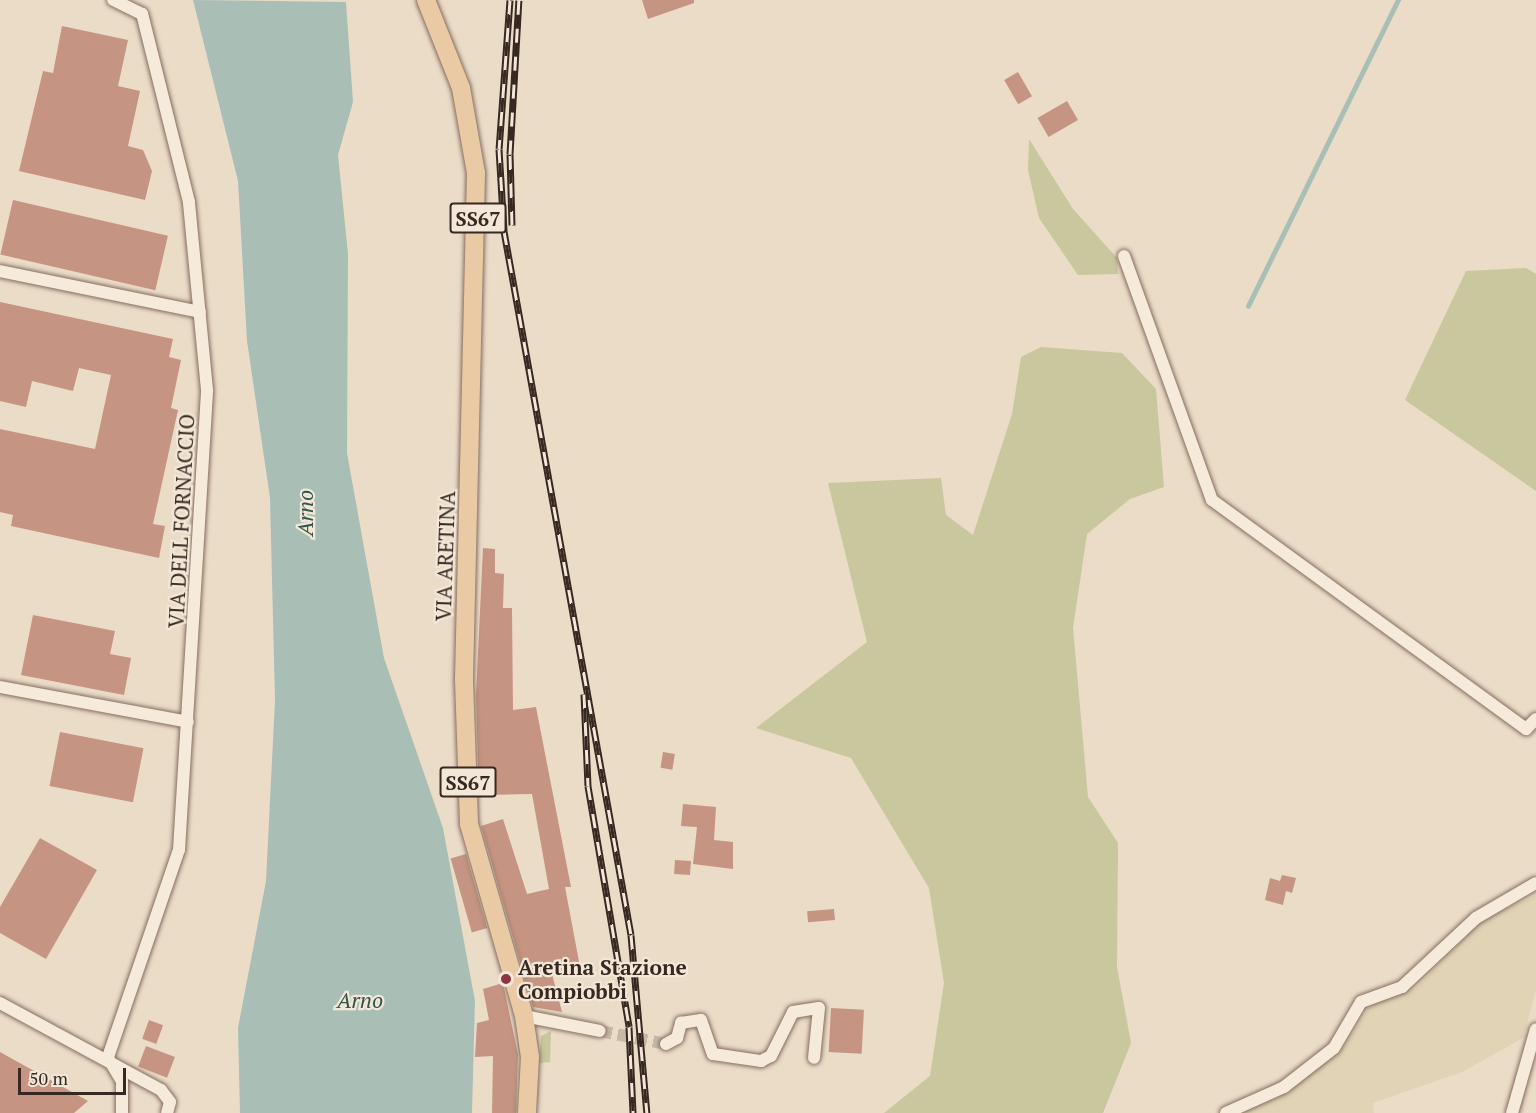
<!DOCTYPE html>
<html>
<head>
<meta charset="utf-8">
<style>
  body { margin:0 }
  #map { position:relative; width:1536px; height:1113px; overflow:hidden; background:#ebdcc8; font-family:"PT Serif",serif }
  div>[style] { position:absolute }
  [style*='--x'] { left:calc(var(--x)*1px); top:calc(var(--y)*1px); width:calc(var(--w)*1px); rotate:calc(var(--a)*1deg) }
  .farmland>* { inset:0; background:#e0d3b6 }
  .green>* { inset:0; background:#c8c79d }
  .water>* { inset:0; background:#a9bfb6 }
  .stream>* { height:4.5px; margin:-2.25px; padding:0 2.25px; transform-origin:2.25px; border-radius:2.25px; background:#a9bfb6 }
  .building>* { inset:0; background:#c59482; transform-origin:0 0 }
  .street-tunnel>* { height:12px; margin-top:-6px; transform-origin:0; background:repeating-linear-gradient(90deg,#c7b8a7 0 12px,transparent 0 18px) }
  .roads { filter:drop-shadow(0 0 2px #856e5f) drop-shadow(0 0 2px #856e5f) }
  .street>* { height:12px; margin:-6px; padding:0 6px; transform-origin:6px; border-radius:6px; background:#f6eadb }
  .primary>* { height:18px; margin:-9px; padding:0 9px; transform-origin:9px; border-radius:9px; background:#eacaa4 }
  .rail>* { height:7px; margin-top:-3.5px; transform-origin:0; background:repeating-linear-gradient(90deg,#f3e7d7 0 14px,#372921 0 28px); box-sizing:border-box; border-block:2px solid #372921 }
  .dots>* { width:16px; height:16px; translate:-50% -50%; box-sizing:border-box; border:3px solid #f3e7d7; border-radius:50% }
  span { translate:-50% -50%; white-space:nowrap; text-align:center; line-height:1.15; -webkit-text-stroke:4.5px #f3e7d7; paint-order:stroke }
  .shield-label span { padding:2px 4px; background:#f3e7d7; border:2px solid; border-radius:4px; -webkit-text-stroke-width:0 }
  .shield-label { font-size:20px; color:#372921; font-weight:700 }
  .street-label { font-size:21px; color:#372921 }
  .poi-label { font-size:21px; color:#372921; font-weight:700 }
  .left { translate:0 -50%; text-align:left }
  .water-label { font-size:22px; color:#32554e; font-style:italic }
  .scale { position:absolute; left:18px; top:1068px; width:108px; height:27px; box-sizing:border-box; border:3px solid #372921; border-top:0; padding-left:8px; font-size:18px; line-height:21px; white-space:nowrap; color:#372921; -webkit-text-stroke:4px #f3e7d7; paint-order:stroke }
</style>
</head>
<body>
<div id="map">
  <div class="farmland">
    <div style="clip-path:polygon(1536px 895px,1536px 990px,1523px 1038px,1462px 1072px,1373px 1103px,1374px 1113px,1238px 1113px,1296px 1085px,1342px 1050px,1371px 1004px,1415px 989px,1483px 920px)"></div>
  </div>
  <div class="green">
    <div style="clip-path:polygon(1029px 139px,1073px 209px,1117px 258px,1118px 274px,1078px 275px,1039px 218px,1028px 170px)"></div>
    <div style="clip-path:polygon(1526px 268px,1536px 274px,1536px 491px,1405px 400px,1466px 271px)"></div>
    <div style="clip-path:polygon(1041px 347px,1122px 353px,1156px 389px,1164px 487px,1130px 499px,1087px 534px,1073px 628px,1088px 797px,1118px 843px,1117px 967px,1131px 1043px,1103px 1113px,884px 1113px,930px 1076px,944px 983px,929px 888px,851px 758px,756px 728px,867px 642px,828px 483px,941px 478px,946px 515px,973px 535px,1012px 414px,1021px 357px)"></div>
    <div style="clip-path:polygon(551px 1031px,550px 1062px,539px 1063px,541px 1036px)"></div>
  </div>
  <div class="water">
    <div style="clip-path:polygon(193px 0,346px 2px,353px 102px,338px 155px,348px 254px,347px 453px,384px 658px,443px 828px,475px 1001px,472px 1113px,240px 1113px,238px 1028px,266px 881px,275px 700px,270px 498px,247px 341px,238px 181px)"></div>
  </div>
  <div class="stream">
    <div style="--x:1248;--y:306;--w:341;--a:-63.9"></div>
  </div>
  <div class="building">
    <div style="clip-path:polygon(642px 0,694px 0,694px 3px,648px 19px)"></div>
    <div style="clip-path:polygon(62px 26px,128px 40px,118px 86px,140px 91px,128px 146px,143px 150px,152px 171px,145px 200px,19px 171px,43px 71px,53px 73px)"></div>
    <div style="left:1018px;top:72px;width:28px;height:16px;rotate:60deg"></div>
    <div style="left:1067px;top:101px;width:22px;height:34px;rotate:60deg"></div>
    <div style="left:13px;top:200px;width:159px;height:56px;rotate:13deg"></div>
    <div style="clip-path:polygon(0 302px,173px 339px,169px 357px,181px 360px,171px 408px,178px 410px,153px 524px,165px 526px,159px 558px,11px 526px,13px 515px,0 512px,0 429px,95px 449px,111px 375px,79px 368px,73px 391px,32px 381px,26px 407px,0 401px)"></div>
    <div style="clip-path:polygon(483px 548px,495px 549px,495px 573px,504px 574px,503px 608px,512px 608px,513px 710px,536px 707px,571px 887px,565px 887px,580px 967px,552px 974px,562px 1012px,533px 1007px,481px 826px,503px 819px,527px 894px,549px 889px,532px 794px,479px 795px,476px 695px)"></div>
    <div style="clip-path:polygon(33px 615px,115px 631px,110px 654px,131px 658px,124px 695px,21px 675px)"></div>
    <div style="left:60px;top:732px;width:85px;height:55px;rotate:11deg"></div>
    <div style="left:663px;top:752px;width:12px;height:16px;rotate:9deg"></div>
    <div style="clip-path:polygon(683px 804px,716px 807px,714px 840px,733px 842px,733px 869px,693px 864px,697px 827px,681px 826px)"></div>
    <div style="clip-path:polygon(40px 838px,97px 870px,46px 959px,0 933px,0 907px)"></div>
    <div style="left:466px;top:854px;width:77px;height:16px;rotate:74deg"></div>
    <div style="left:675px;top:860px;width:16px;height:14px;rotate:4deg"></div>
    <div style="clip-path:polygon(1282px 875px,1296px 878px,1292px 893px,1286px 891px,1283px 905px,1265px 900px,1270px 878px,1280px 881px)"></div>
    <div style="left:834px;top:909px;width:11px;height:27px;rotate:85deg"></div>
    <div style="clip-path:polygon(503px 983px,518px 1055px,516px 1113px,492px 1113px,493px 1056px,475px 1057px,477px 1023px,489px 1020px,483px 989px)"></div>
    <div style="left:831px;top:1008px;width:33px;height:44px;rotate:3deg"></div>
    <div style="left:149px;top:1020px;width:15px;height:20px;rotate:20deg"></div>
    <div style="left:146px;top:1046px;width:31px;height:22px;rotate:21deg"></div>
    <div style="clip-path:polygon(0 1052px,88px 1101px,74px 1113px,0 1113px)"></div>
  </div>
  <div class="street-tunnel">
    <div style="--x:600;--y:1031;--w:67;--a:11.1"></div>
  </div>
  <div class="roads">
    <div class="street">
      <div style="--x:1124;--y:256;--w:259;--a:70.2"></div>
      <div style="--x:1212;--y:500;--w:389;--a:36.1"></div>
      <div style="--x:1526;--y:729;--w:14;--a:-45"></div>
      <div style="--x:0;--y:271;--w:204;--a:11.6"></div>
      <div style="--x:0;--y:687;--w:191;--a:10.5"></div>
      <div style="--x:0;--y:1003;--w:183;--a:28.4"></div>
      <div style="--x:161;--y:1090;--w:15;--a:53"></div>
      <div style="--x:170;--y:1102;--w:11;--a:105"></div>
      <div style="--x:524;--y:1016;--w:77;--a:11.2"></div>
      <div style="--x:666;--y:1044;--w:13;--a:-29"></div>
      <div style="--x:677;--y:1038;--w:16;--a:-75"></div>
      <div style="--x:681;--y:1023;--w:20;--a:-9"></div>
      <div style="--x:701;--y:1020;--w:36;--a:71"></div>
      <div style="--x:713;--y:1054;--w:49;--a:8.3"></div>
      <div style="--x:761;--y:1061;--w:11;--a:-27"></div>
      <div style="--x:771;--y:1056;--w:49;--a:-63.4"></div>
      <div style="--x:793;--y:1012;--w:26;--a:-9"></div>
      <div style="--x:819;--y:1008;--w:50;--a:95.7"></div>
      <div style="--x:108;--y:1057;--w:219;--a:-71.1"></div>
      <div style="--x:179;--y:850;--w:461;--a:-86.5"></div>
      <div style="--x:207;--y:390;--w:189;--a:-95.5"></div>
      <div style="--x:189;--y:202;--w:194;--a:-104"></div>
      <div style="--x:142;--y:14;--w:32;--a:-154"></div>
      <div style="--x:108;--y:1058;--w:27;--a:59"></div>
      <div style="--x:122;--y:1081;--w:32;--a:90"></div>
      <div style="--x:1226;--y:1113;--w:64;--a:-24.1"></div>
      <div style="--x:1284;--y:1087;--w:63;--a:-38"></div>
      <div style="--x:1334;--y:1048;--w:53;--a:-59.6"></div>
      <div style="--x:1361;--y:1002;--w:44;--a:-20.1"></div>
      <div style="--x:1402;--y:987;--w:101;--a:-43"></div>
      <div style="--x:1476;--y:918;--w:69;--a:-30.3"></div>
      <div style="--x:1512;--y:1113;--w:87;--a:-74.1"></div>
    </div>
    <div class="primary">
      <div style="--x:426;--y:0;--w:95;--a:68.3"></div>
      <div style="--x:461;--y:88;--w:86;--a:80"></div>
      <div style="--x:476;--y:173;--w:507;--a:91.36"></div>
      <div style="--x:464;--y:680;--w:144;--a:88"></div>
      <div style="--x:469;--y:824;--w:200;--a:74"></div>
      <div style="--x:524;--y:1016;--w:41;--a:81.7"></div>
      <div style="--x:530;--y:1057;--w:56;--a:93.1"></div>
    </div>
  </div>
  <div class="rail">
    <div style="--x:510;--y:0;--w:149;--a:94.2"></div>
    <div style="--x:499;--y:149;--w:82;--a:86.5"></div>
    <div style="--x:504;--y:231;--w:715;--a:79.77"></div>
    <div style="--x:631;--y:935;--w:179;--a:84.9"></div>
    <div style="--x:512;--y:225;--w:71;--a:-91.6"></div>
    <div style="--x:510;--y:154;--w:154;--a:-86.7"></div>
    <div style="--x:584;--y:694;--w:92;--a:87.5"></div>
    <div style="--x:588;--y:786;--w:244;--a:80.3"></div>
    <div style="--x:629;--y:1027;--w:86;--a:87.3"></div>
  </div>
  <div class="dots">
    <div style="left:506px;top:979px;background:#8f3442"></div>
  </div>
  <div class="shield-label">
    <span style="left:478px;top:218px">SS67</span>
    <span style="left:468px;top:782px">SS67</span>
  </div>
  <div class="street-label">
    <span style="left:181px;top:521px;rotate:-87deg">VIA DELL FORNACCIO</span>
    <span style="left:445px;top:556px;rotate:-88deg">VIA ARETINA</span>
  </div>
  <div class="poi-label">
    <span class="left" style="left:518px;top:979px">Aretina Stazione<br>Compiobbi</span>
  </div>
  <div class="water-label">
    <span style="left:305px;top:513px;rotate:-90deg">Arno</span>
    <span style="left:360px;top:1000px">Arno</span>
  </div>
  <div class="scale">50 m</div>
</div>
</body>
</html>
